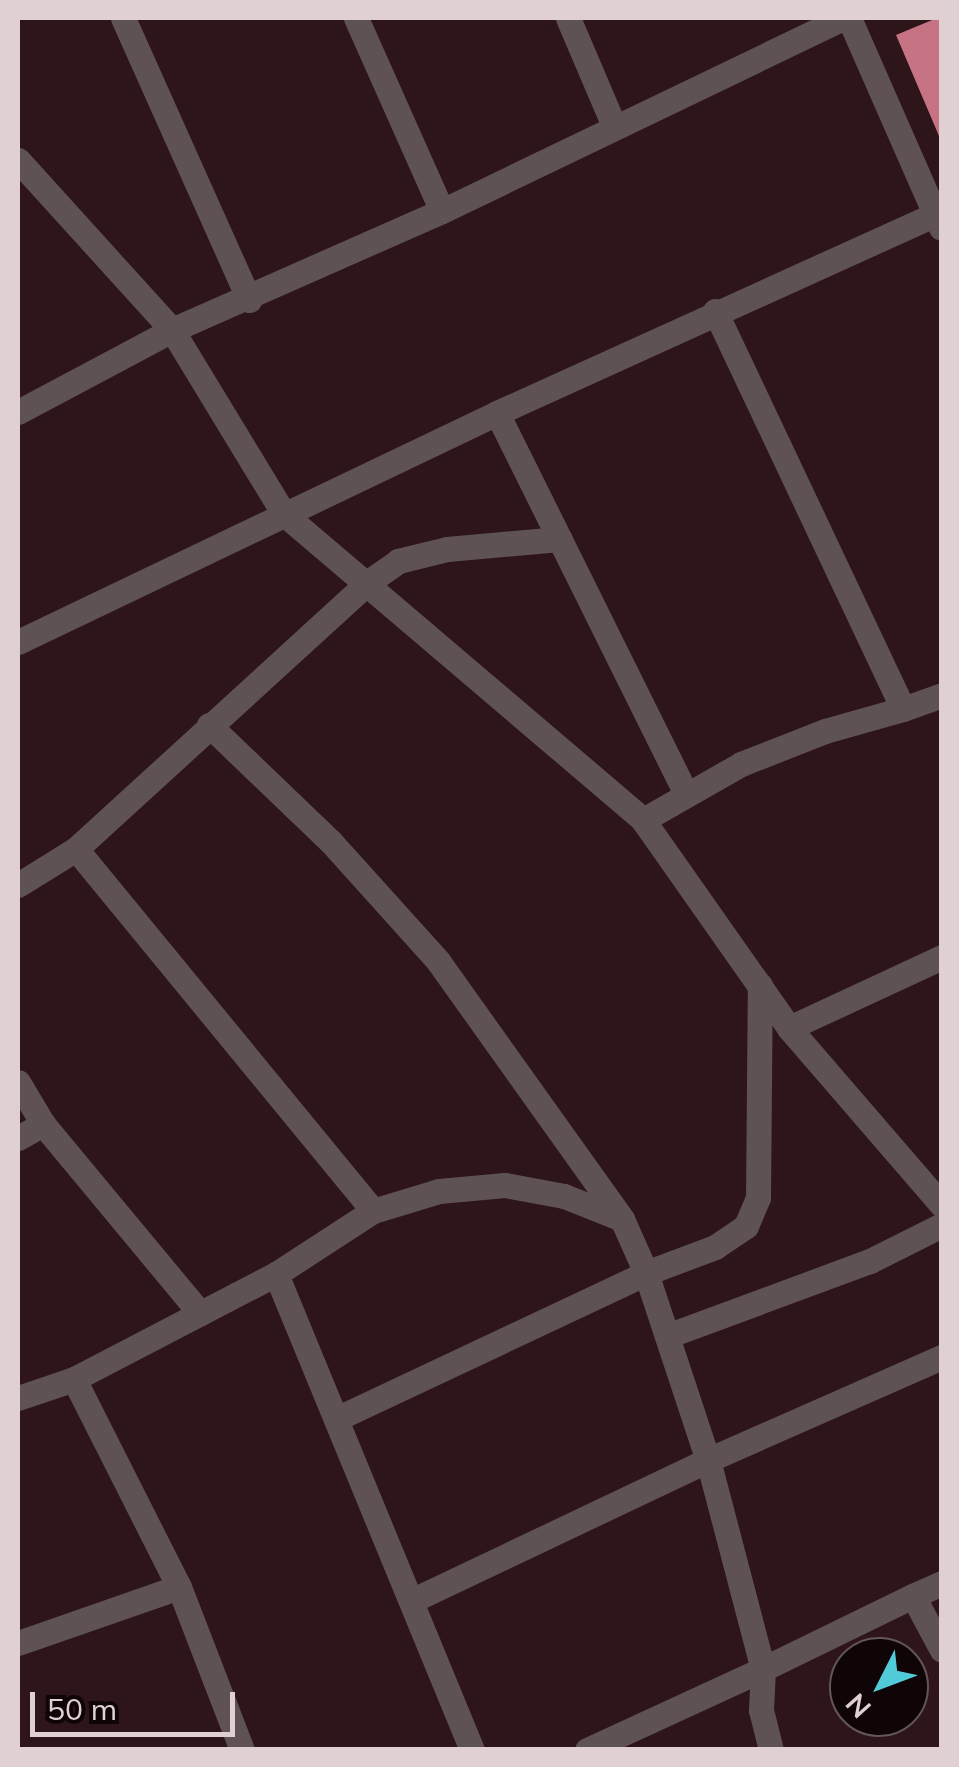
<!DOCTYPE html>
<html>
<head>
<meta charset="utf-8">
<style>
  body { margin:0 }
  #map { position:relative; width:959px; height:1767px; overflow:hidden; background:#2e151a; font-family:Mulish,sans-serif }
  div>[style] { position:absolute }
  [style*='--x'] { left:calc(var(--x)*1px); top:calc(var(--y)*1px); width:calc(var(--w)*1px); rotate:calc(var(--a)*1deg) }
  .building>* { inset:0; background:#c67383 }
  .street>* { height:25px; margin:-12.5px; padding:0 12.5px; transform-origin:12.5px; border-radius:12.5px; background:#5f5254 }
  span { translate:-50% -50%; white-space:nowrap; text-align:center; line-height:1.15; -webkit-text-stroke:10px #0f0507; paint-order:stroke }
  .frame { position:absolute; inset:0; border:20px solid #e1d0d2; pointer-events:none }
  .north { position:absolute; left:829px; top:1637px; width:100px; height:100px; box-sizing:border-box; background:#0f0507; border:2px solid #635658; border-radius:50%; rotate:228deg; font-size:28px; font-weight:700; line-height:40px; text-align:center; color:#e1d0d2 }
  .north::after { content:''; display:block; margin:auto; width:35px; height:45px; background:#52cbd9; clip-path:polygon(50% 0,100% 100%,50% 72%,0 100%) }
  .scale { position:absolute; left:30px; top:1692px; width:205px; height:45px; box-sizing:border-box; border:5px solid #e1d0d2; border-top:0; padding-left:12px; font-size:30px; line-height:35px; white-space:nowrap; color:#e1d0d2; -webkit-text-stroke:8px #0f0507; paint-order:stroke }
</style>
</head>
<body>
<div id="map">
  <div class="building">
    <div style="clip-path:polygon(937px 18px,942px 18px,942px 143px,896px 35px)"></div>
  </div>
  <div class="street">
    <div style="--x:123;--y:18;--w:309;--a:65.9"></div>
    <div style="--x:356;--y:18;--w:211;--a:66"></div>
    <div style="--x:568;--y:18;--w:117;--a:66.9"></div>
    <div style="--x:849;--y:18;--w:229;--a:66.3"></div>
    <div style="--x:18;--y:160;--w:229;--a:47.8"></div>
    <div style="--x:172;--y:330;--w:215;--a:58.7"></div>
    <div style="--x:284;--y:514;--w:472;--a:40.4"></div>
    <div style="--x:643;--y:820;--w:254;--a:54.9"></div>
    <div style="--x:789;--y:1028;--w:234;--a:49.2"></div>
    <div style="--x:715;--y:311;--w:440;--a:64.7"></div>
    <div style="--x:903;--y:709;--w:41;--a:-19.7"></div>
    <div style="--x:18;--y:412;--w:174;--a:-28"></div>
    <div style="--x:172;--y:330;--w:295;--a:-23.8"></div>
    <div style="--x:442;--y:211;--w:445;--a:-25.7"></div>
    <div style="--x:497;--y:413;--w:424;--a:63.6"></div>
    <div style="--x:18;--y:642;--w:531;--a:-25.55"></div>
    <div style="--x:497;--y:413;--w:481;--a:-24.4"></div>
    <div style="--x:209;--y:725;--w:169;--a:43.8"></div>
    <div style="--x:331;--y:842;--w:160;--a:48"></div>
    <div style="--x:438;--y:961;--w:317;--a:54.5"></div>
    <div style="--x:622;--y:1219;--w:59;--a:66"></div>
    <div style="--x:646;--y:1273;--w:74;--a:-20.6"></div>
    <div style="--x:715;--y:1247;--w:37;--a:-34"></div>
    <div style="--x:746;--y:1226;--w:30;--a:-67"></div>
    <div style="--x:758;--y:1198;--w:213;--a:-89.5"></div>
    <div style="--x:643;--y:820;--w:113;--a:-29.7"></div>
    <div style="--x:741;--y:764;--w:90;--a:-21.4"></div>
    <div style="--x:825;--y:731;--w:81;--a:-15.8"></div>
    <div style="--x:76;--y:849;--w:468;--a:50.6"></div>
    <div style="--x:18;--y:885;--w:68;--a:-31.8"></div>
    <div style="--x:76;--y:849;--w:394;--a:-42.4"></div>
    <div style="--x:367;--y:583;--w:38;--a:-35"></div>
    <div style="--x:398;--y:561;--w:50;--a:-13.8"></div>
    <div style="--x:447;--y:549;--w:113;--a:-5.1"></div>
    <div style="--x:789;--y:1028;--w:169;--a:-24.9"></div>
    <div style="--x:18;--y:1082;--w:49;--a:59.2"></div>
    <div style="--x:43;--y:1124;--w:246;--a:50.3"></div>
    <div style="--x:18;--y:1138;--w:29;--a:-29"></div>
    <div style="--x:667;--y:1336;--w:216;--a:-20.3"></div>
    <div style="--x:870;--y:1261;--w:80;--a:-26.6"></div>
    <div style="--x:18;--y:1398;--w:59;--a:-18.7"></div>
    <div style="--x:336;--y:1419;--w:343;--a:-25.2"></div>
    <div style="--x:646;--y:1273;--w:197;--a:71.7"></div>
    <div style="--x:708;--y:1460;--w:216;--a:75.3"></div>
    <div style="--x:763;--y:1669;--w:167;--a:-26"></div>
    <div style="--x:942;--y:1583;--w:32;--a:156"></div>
    <div style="--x:913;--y:1596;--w:61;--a:61.8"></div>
    <div style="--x:411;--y:1601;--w:329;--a:-25.4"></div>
    <div style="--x:708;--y:1460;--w:256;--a:-23.8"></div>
    <div style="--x:18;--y:1643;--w:170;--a:-19.2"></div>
    <div style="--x:242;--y:1750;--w:175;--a:-111.1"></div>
    <div style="--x:179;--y:1587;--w:233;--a:-116.8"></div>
    <div style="--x:74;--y:1379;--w:228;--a:-27.5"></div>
    <div style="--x:472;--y:1750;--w:515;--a:-112.38"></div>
    <div style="--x:276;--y:1274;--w:116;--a:-33"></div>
    <div style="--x:373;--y:1211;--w:69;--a:-16.9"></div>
    <div style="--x:439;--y:1191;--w:66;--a:-5.2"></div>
    <div style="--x:505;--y:1185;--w:60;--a:10.6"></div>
    <div style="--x:564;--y:1196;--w:62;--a:21.6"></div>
    <div style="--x:587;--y:1750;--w:194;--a:-24.7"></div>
    <div style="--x:763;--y:1669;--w:41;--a:92.8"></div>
    <div style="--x:761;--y:1710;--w:41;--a:76"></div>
  </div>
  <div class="frame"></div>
  <div class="north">N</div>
  <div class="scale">50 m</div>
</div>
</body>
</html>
